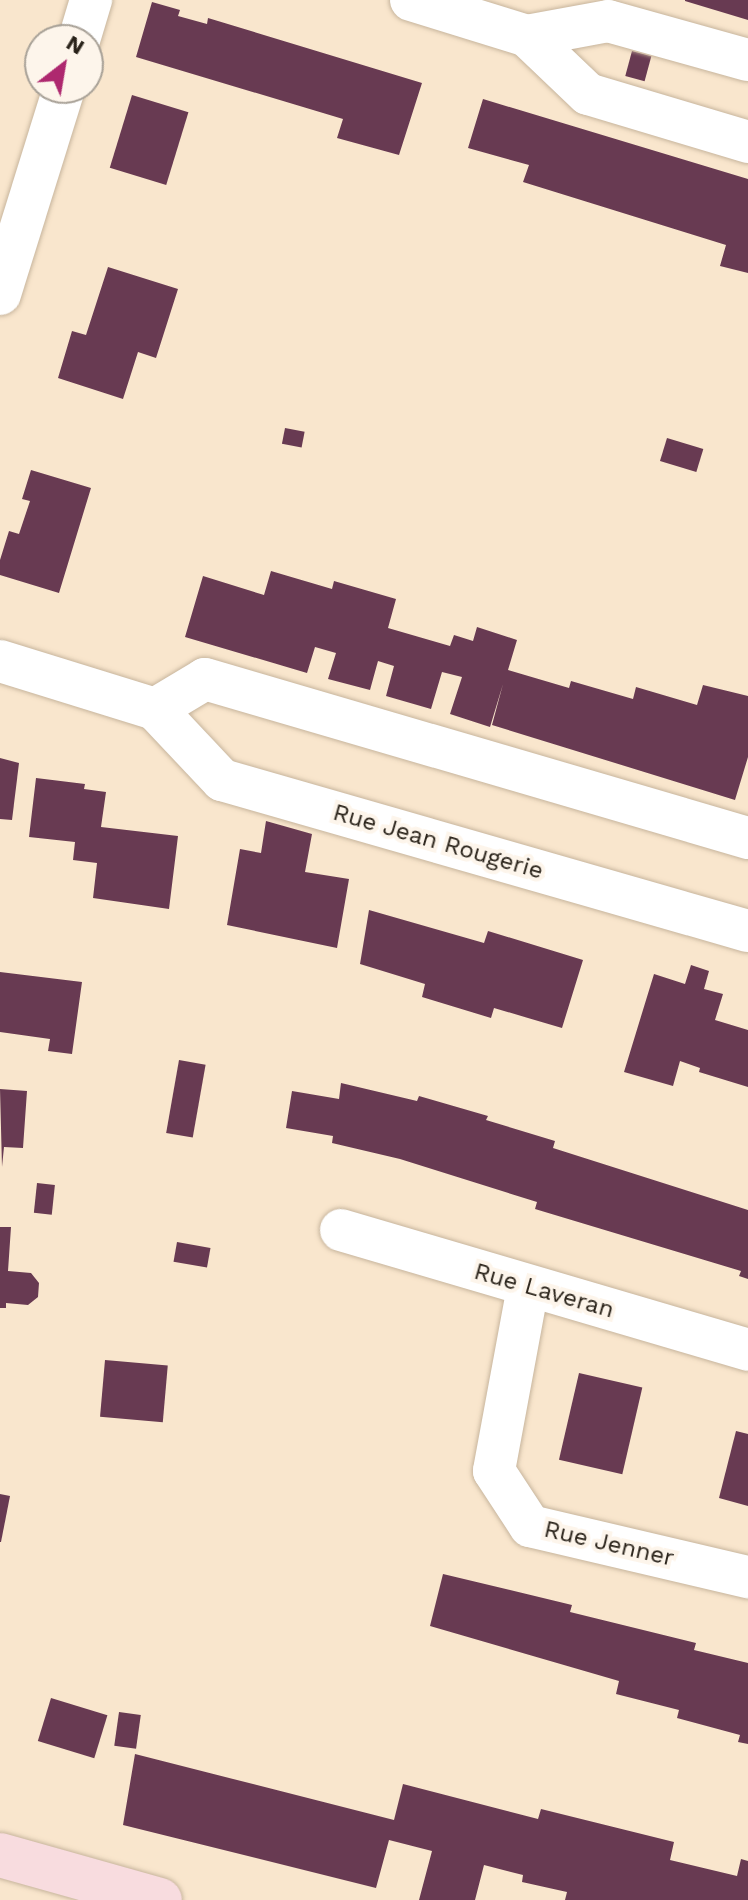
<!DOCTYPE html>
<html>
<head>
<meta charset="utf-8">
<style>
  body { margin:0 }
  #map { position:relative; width:748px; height:1900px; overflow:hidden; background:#f9e6cd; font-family:"Work Sans",sans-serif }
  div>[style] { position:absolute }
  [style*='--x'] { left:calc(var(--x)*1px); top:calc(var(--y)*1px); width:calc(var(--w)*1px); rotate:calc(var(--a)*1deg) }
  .building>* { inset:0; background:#683a52; transform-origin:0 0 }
  .roads { filter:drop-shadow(0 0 2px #c7b59d) drop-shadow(0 0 2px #c7b59d) }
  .minor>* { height:42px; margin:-21px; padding:0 21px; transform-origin:21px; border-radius:21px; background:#fff }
  .primary>* { height:44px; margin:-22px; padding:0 22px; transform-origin:22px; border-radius:22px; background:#f8dcdf }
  span { translate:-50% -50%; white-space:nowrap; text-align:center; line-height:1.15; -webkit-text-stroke:8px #fdf5eb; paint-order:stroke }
  .street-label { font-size:24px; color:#292219 }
  .north { position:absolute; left:24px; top:24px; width:80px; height:80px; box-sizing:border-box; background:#fdf5eb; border:2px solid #a8a197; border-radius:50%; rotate:31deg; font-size:22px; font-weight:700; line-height:32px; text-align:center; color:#292219 }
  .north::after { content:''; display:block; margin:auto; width:28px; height:36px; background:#ae286f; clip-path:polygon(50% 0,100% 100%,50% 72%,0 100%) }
</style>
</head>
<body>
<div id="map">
  <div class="building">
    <div style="clip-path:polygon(685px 0,748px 0,748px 20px,685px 1px)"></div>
    <div style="clip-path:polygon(152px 2px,180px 10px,178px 16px,207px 24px,208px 18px,422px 83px,399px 155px,337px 138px,343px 119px,136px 57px)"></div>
    <div style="left:632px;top:51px;width:20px;height:26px;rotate:15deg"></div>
    <div style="left:132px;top:95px;width:59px;height:76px;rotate:17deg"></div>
    <div style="clip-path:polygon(483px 99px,748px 179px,748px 273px,720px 266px,726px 245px,523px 182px,529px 165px,468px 148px)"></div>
    <div style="clip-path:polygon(108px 267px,178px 289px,156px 358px,138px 352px,123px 399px,58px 378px,72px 331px,86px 335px)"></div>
    <div style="left:285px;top:428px;width:20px;height:16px;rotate:11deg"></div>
    <div style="left:667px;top:438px;width:38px;height:24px;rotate:17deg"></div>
    <div style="clip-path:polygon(31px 470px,91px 488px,59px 593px,0 575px,0 560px,9px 531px,19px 534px,30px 501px,22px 499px)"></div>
    <div style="clip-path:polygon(271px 571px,332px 589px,334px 581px,396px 599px,388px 628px,450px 646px,454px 635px,473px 641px,477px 627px,517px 640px,508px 670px,569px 688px,571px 681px,633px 699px,636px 687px,697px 705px,703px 685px,748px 696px,748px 757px,735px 800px,492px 725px,503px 684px,490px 727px,450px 714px,462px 677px,442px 672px,431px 709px,386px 696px,394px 666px,378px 661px,370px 690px,328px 679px,336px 653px,315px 647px,307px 673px,185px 637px,203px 576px,264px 595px)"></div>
    <div style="clip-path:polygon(0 758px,19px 763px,12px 820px,0 819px)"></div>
    <div style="clip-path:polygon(36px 778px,85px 784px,84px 789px,106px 792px,101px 827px,178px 836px,169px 909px,93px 898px,97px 863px,73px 860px,75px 842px,29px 837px)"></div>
    <div style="clip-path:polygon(266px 821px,312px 834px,305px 872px,349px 879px,337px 948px,227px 925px,240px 849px,261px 853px)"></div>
    <div style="clip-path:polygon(369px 910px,484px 943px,488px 931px,583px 960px,562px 1028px,494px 1008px,491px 1018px,422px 997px,425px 984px,360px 964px)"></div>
    <div style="clip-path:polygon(691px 965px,709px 971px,704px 989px,723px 994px,715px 1020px,748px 1030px,748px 1087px,699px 1072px,700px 1068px,680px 1061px,673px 1086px,624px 1072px,654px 974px,685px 984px)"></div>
    <div style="clip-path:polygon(0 972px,82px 982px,72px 1054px,48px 1051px,50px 1039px,0 1032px)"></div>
    <div style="left:179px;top:1060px;width:27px;height:74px;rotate:10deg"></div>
    <div style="clip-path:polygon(341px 1083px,417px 1101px,419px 1096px,488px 1116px,486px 1120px,555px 1141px,553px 1148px,748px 1210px,748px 1279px,739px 1276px,741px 1271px,535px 1209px,537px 1202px,400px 1159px,332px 1143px,333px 1136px,286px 1128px,292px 1091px,339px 1099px)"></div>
    <div style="clip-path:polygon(0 1089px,27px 1091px,23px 1148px,4px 1147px,2px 1167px)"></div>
    <div style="left:37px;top:1183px;width:18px;height:30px;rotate:6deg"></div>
    <div style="clip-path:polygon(0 1227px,11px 1227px,8px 1271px,31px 1273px,39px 1283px,38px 1297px,28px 1305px,6px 1303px,6px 1308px,0 1308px)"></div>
    <div style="left:177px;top:1242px;width:34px;height:20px;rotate:10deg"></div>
    <div style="left:105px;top:1360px;width:63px;height:57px;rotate:5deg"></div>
    <div style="left:579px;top:1373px;width:65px;height:89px;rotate:13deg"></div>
    <div style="clip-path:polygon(736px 1431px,748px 1434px,748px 1506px,719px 1498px)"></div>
    <div style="clip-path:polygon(0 1494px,10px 1496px,1px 1542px,0 1542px)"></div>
    <div style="clip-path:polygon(443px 1574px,572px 1605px,570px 1612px,696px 1643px,694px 1650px,748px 1663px,748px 1744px,738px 1742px,740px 1735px,677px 1718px,679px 1710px,616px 1694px,619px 1681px,430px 1626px)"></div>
    <div style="left:51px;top:1698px;width:59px;height:45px;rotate:17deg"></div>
    <div style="left:119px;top:1712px;width:22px;height:34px;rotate:8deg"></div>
    <div style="clip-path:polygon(135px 1754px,394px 1820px,403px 1784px,538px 1819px,541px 1809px,674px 1842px,670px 1860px,737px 1876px,741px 1859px,748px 1861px,748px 1900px,565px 1900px,567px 1892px,522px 1882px,523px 1875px,484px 1865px,475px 1900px,419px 1900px,432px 1851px,389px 1840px,376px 1888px,123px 1825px)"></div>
  </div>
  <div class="roads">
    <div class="minor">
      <div style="--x:411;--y:0;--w:121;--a:17.2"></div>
      <div style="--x:527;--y:36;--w:84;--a:43.6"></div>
      <div style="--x:588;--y:94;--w:167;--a:16.7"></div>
      <div style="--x:527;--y:36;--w:82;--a:-10.5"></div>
      <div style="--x:608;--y:21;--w:145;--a:15.6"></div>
      <div style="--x:79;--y:40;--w:42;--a:-73.3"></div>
      <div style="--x:0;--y:294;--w:216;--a:-72.7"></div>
      <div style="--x:0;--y:661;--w:162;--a:17.2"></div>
      <div style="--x:155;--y:709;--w:98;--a:46.7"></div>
      <div style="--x:222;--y:780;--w:547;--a:16.02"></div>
      <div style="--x:155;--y:709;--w:58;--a:-31"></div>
      <div style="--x:205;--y:679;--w:566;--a:16.32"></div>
      <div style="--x:341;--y:1230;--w:424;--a:16.4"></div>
      <div style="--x:528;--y:1287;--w:187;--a:100.5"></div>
      <div style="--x:494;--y:1471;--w:66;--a:56.8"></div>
      <div style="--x:530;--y:1526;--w:224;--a:13.2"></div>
    </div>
    <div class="primary">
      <div style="--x:0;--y:1855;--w:166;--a:15.7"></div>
    </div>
  </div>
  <div class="street-label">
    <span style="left:438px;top:842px;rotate:16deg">Rue Jean Rougerie</span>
    <span style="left:544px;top:1291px;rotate:16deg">Rue Laveran</span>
    <span style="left:609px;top:1544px;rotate:13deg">Rue Jenner</span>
  </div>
  <div class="north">N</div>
</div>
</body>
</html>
